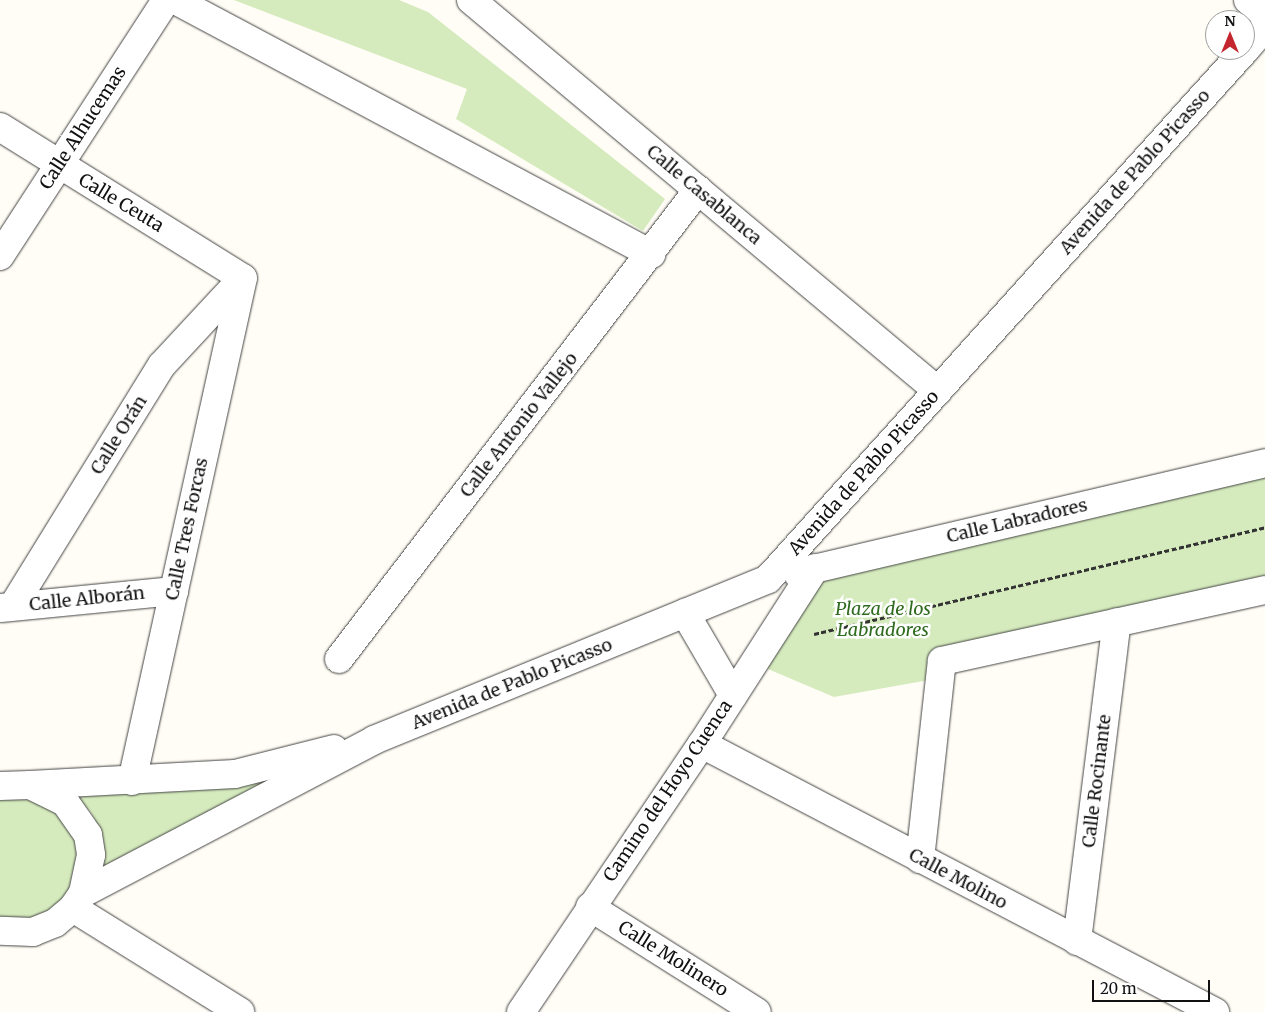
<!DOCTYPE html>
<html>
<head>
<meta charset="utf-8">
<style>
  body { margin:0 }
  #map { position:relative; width:1265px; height:1012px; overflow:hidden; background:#fffdf5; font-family:Merriweather,serif }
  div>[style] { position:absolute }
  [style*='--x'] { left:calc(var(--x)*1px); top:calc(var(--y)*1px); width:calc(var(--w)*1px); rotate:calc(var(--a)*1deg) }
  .green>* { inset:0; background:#d5ebbd }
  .path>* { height:3px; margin-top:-1.5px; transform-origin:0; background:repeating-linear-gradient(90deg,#333 0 5px,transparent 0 7.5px) }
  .roads { filter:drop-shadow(0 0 1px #444) drop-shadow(0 0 1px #444) }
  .minor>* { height:28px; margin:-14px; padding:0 14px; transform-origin:14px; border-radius:14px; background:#fff }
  span { translate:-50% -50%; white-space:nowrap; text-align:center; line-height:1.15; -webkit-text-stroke:5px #fff; paint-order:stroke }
  .street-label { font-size:18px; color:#111 }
  .park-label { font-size:18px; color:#2f6b1f; font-style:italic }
  .north { position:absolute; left:1205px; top:10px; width:50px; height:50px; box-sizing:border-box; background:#fff; border:1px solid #a0a0a0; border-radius:50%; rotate:0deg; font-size:14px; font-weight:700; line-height:20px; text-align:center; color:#111 }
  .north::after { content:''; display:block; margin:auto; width:18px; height:22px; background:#c4262e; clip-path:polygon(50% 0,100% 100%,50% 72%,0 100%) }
  .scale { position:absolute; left:1092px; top:980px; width:118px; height:22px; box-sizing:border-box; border:2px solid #111; border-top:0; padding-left:6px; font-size:15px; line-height:18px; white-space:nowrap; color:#111; -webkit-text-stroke:4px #fff; paint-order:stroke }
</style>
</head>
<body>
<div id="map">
  <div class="green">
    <div style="clip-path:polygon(234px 0,399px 0,428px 12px,665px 199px,643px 231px,456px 119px,467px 89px)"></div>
    <div style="clip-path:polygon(1265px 463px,1265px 590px,943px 661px,940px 678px,834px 697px,754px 663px,815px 568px)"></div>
    <div style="clip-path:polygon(302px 767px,100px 880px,100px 831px,91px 812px,74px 795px)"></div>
    <div style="clip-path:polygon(16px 795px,56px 808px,78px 844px,79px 866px,72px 887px,59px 904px,41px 915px,20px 920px,0 917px,0 798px)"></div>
  </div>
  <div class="path">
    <div style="--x:814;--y:634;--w:464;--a:-13.3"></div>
  </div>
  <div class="roads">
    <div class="minor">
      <div style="--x:175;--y:0;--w:540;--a:28.08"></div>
      <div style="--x:471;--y:0;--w:609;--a:39.94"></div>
      <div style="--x:1248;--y:0;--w:23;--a:41"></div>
      <div style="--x:1245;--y:50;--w:30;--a:-49"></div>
      <div style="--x:0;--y:127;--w:286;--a:31.9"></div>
      <div style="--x:0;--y:256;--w:305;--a:-57"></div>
      <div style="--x:797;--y:573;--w:481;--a:-13.2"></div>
      <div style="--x:13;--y:606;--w:283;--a:-58.3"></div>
      <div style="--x:162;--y:365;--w:117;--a:-47.1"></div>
      <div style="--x:1;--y:608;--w:174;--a:-5.6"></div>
      <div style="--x:685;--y:613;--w:95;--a:59.7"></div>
      <div style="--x:339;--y:659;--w:591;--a:-52.57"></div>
      <div style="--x:702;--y:744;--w:579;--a:27.58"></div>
      <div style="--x:132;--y:781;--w:515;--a:-77.56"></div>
      <div style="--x:30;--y:785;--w:205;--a:-3.1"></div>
      <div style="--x:235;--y:774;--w:102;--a:-14.2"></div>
      <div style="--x:0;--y:786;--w:30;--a:-2"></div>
      <div style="--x:30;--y:785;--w:39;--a:26"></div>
      <div style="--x:65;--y:802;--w:40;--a:55.1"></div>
      <div style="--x:88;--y:835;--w:20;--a:81"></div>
      <div style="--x:91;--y:855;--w:39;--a:102"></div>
      <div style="--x:83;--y:893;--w:18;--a:124"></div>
      <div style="--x:73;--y:908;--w:23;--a:140"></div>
      <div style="--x:55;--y:923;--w:24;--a:158"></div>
      <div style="--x:33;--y:932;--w:33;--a:-178"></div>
      <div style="--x:920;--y:859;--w:199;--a:-83.7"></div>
      <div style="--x:942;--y:661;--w:331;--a:-12.4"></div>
      <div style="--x:83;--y:893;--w:329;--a:-27.7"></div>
      <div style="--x:374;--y:740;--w:426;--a:-22.2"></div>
      <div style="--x:768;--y:579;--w:712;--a:-47.96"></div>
      <div style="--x:590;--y:907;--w:197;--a:32.2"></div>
      <div style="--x:73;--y:908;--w:197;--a:31.9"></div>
      <div style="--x:1077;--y:941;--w:321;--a:-82.9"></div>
      <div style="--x:521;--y:1012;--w:323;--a:-56"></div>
      <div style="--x:702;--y:744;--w:209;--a:-57.3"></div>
    </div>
  </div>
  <div class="street-label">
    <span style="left:83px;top:128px;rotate:-57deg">Calle Alhucemas</span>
    <span style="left:1135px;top:172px;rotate:-48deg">Avenida de Pablo Picasso</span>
    <span style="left:704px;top:195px;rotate:40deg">Calle Casablanca</span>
    <span style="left:121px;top:203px;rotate:31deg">Calle Ceuta</span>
    <span style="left:519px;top:425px;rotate:-52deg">Calle Antonio Vallejo</span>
    <span style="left:119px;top:435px;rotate:-58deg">Calle Orán</span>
    <span style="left:864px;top:473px;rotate:-48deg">Avenida de Pablo Picasso</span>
    <span style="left:1017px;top:521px;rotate:-13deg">Calle Labradores</span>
    <span style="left:187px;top:529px;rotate:-78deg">Calle Tres Forcas</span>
    <span style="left:87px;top:599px;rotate:-6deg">Calle Alborán</span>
    <span style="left:512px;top:684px;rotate:-22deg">Avenida de Pablo Picasso</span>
    <span style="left:1097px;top:781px;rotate:-83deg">Calle Rocinante</span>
    <span style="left:668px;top:791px;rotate:-56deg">Camino del Hoyo Cuenca</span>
    <span style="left:958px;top:879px;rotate:28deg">Calle Molino</span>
    <span style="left:673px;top:959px;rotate:32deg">Calle Molinero</span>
  </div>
  <div class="park-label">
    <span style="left:883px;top:620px">Plaza de los<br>Labradores</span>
  </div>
  <div class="north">N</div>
  <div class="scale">20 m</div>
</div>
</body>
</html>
